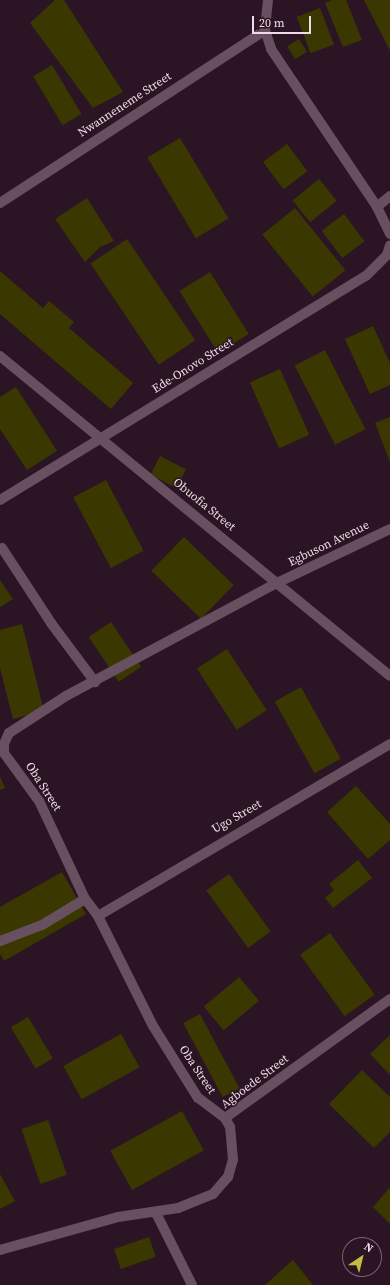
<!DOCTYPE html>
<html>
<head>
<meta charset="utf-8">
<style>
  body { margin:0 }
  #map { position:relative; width:390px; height:1285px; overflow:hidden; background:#2b1524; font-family:"Source Serif 4",serif }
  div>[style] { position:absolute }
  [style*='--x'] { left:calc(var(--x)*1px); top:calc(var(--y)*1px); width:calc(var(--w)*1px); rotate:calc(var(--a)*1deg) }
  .building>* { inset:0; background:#3b3700; transform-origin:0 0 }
  .street>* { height:10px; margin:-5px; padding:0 5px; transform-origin:5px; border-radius:5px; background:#685060 }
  span { translate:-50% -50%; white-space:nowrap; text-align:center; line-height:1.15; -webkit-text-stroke:3px #2b1524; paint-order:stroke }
  .street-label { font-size:12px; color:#eddde7 }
  .north { position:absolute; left:342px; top:1237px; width:40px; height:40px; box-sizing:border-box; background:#2b1524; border:1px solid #796572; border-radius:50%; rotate:35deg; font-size:11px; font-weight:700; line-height:16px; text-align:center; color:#eddde7 }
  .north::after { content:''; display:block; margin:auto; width:14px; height:18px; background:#c6bc3d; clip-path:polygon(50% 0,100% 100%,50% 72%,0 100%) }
  .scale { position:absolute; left:252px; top:16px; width:59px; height:18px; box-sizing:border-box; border:2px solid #eddde7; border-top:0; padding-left:5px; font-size:12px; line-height:14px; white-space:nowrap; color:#eddde7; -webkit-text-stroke:3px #2b1524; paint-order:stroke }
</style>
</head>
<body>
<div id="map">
  <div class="building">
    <div style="clip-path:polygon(55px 0,64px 0,123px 92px,93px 108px,30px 23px)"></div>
    <div style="clip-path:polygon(332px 0,346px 0,362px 40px,343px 47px,325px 3px)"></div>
    <div style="clip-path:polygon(364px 0,390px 0,390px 51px)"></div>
    <div style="left:320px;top:8px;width:39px;height:25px;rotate:69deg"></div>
    <div style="left:299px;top:39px;width:15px;height:14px;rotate:58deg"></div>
    <div style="left:52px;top:65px;width:57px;height:22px;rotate:59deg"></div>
    <div style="left:180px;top:138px;width:94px;height:38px;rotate:59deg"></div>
    <div style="left:287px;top:144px;width:34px;height:30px;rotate:53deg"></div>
    <div style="left:319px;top:179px;width:28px;height:34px;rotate:51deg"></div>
    <div style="clip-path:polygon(87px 198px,114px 241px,100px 247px,85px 262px,55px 219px)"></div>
    <div style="left:295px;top:208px;width:80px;height:42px;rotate:51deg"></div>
    <div style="left:344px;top:214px;width:34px;height:28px;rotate:53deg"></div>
    <div style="left:127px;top:239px;width:122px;height:44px;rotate:56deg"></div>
    <div style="clip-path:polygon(0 271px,43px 308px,49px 301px,74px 322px,69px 328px,133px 383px,111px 409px,0 314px)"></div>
    <div style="left:210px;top:272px;width:73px;height:36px;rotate:58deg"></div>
    <div style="clip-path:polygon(373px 326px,390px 363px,390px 385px,370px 394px,345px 339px)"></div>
    <div style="left:325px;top:350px;width:89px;height:34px;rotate:63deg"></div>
    <div style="left:280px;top:369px;width:72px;height:33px;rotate:66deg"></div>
    <div style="clip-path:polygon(16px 387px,57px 451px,27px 470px,0 429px,0 397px)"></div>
    <div style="clip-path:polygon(390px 417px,390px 462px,375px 423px)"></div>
    <div style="left:160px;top:456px;width:29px;height:21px;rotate:27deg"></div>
    <div style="left:106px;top:480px;width:80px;height:37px;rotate:62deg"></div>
    <div style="left:184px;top:537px;width:69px;height:47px;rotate:44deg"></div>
    <div style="clip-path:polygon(0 580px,13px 599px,0 607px)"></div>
    <div style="left:111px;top:622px;width:54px;height:27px;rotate:56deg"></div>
    <div style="clip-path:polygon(22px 624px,44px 711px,13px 719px,0 668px,0 630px)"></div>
    <div style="left:227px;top:649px;width:73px;height:36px;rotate:57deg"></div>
    <div style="left:301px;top:687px;width:82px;height:30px;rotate:61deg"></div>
    <div style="clip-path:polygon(0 776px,5px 788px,0 790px)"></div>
    <div style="clip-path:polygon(356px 786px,390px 824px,390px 840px,368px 859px,327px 812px)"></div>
    <div style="clip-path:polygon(358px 860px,372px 878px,333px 908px,325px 898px,334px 890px,329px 884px)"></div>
    <div style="clip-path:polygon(62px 872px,86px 914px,4px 961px,0 954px,0 907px)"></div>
    <div style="left:229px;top:874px;width:71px;height:28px;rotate:54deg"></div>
    <div style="left:330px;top:933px;width:76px;height:37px;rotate:54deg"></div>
    <div style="left:239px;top:977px;width:31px;height:46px;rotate:50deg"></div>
    <div style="left:200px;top:1014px;width:84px;height:19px;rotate:62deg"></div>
    <div style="left:28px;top:1017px;width:48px;height:20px;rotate:59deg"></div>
    <div style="left:121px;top:1034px;width:38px;height:66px;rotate:61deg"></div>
    <div style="clip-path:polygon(390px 1035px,390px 1075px,370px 1054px)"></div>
    <div style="clip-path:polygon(362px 1070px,390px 1097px,390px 1132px,374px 1148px,329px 1104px)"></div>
    <div style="left:182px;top:1111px;width:45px;height:82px;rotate:61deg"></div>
    <div style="left:48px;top:1120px;width:58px;height:28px;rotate:71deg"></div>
    <div style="clip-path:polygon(0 1174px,15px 1201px,0 1209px)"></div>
    <div style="clip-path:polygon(390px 1187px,390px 1224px,373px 1207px)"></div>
    <div style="left:149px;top:1237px;width:21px;height:37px;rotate:71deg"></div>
    <div style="clip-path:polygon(293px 1260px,313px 1285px,265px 1285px)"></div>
  </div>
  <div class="street">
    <div style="--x:268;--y:0;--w:30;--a:96"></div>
    <div style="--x:265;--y:30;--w:20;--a:72"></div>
    <div style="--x:271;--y:49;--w:190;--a:56.1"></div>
    <div style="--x:390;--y:196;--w:17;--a:140"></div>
    <div style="--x:377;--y:207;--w:30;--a:64"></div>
    <div style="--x:0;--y:203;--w:316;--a:-33.1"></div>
    <div style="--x:0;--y:356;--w:504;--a:39.37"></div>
    <div style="--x:0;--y:500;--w:429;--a:-31.5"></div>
    <div style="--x:366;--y:276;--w:30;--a:-45"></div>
    <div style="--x:387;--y:255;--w:10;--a:-73"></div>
    <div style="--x:2;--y:548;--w:90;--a:56.8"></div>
    <div style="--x:51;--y:623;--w:74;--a:53.3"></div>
    <div style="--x:98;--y:916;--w:339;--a:-30.5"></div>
    <div style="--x:0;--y:941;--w:45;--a:-20.9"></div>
    <div style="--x:42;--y:925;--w:50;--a:-31.2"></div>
    <div style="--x:225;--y:1118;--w:34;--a:-143"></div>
    <div style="--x:198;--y:1098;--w:85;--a:-122"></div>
    <div style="--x:153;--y:1026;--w:123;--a:-116.6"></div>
    <div style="--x:98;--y:916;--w:21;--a:-127"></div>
    <div style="--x:85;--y:899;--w:108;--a:-115.1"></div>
    <div style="--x:39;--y:801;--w:59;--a:-126.1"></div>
    <div style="--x:4;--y:753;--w:9;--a:-90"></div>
    <div style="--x:4;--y:744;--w:12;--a:-66"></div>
    <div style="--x:9;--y:733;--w:68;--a:-33"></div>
    <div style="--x:66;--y:696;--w:242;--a:-28.2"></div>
    <div style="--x:279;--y:582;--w:123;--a:-25.5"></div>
    <div style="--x:156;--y:1213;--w:80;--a:63.4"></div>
    <div style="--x:0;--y:1250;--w:123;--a:-15.6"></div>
    <div style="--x:118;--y:1217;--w:61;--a:-8.5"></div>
    <div style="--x:178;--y:1208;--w:38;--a:-22"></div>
    <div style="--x:213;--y:1194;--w:23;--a:-49"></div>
    <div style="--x:228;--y:1177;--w:18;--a:-74"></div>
    <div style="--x:233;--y:1160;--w:33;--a:-95"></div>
    <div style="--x:230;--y:1127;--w:10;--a:-119"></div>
    <div style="--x:225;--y:1118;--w:203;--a:-35.8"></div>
  </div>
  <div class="street-label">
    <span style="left:125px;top:105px;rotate:-33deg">Nwanneneme Street</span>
    <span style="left:193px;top:366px;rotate:-32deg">Ede-Onovo Street</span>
    <span style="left:204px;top:505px;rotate:39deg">Obuofia Street</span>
    <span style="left:329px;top:544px;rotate:-26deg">Egbuson Avenue</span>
    <span style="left:43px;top:787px;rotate:57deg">Oba Street</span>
    <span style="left:237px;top:817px;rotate:-30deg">Ugo Street</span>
    <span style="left:197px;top:1070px;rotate:56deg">Oba Street</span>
    <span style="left:255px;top:1082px;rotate:-37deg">Agboede Street</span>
  </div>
  <div class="north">N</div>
  <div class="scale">20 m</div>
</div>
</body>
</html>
